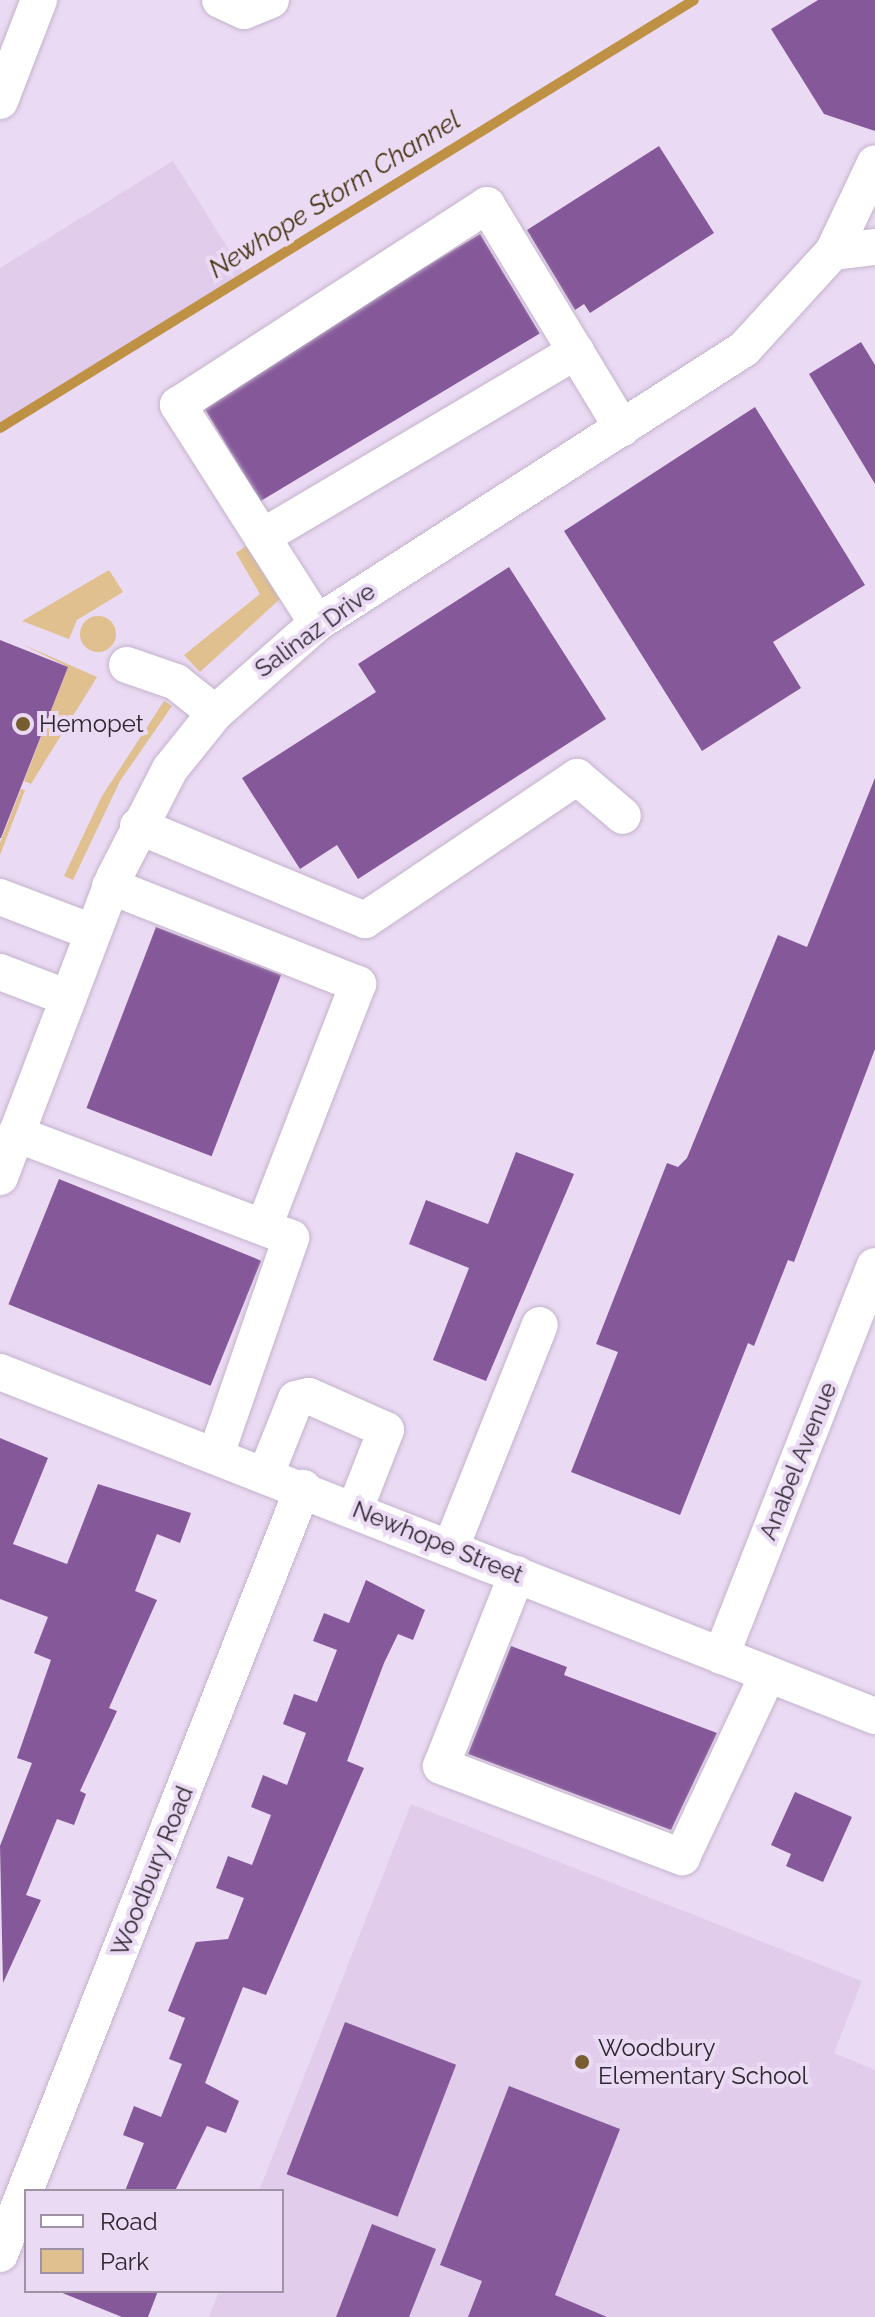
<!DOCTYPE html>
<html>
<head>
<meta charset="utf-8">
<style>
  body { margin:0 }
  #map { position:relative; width:875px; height:2317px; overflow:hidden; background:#ebdaf3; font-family:Raleway,sans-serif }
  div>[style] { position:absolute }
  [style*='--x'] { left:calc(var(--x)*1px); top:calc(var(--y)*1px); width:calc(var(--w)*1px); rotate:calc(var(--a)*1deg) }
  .built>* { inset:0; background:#e1cceb }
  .green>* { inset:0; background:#dfc08e }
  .round { border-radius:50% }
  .stream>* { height:10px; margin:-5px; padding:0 5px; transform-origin:5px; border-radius:5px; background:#be9144 }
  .building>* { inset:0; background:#855999; transform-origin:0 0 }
  .roads { filter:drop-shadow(0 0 2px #c3b3cc) drop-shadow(0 0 2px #c3b3cc) }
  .minor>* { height:36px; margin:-18px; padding:0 18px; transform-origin:18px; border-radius:18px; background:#fff }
  .dots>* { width:22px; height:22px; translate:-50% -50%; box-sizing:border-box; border:4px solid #ebdaf3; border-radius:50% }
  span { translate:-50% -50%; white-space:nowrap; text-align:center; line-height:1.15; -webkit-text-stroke:8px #ebdaf3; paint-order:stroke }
  .street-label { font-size:24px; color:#2d2730 }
  .poi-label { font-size:24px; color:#2d2730 }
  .left { translate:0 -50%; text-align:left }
  .water-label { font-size:26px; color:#473413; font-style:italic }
  .legend { position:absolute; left:24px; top:2189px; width:260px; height:104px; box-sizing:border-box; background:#ebdaf3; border:2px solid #9f92a5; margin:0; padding:10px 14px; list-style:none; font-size:24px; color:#2d2730 }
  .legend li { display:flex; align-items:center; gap:16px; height:40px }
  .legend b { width:40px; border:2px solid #9f92a5 }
</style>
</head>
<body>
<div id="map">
  <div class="built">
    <div style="clip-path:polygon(173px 161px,243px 272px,0 425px,0 268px)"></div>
    <div style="clip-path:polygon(411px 1804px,862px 1981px,834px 2053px,875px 2070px,875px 2317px,209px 2317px,219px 2291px,282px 2291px,282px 2191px,259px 2191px)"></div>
  </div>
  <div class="green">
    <div style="clip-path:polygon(246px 546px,280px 599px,200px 672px,184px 655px,260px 594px,236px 553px)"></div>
    <div style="clip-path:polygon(109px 570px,123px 592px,77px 620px,69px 639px,22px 621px)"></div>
    <div class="round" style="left:80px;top:616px;width:36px;height:36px"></div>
    <div style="clip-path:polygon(22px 644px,97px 677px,31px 784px,24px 781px,68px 667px)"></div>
    <div style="clip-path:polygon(164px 701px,172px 706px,120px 781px,73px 880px,64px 876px,102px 796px)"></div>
    <div style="clip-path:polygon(21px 789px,25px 790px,0 855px,0 843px)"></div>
  </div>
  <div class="stream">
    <div style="--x:0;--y:428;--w:815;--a:-31.66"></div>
  </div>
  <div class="building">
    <div style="clip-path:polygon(818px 0,875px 0,875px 131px,824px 114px,771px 29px)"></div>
    <div style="clip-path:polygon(659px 146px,714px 233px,590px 313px,584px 304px,575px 310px,527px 230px)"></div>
    <div style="left:480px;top:234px;width:116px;height:326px;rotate:59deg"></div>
    <div style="clip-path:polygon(861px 342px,875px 365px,875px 484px,809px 374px)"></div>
    <div style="clip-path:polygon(755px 407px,865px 585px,773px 642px,801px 688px,702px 751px,564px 531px)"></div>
    <div style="clip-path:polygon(509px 567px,606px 719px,358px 879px,337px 845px,300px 869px,242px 778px,376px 692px,358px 664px)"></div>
    <div style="clip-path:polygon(0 640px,68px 667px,1px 838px,0 838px)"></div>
    <div style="clip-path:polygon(875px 778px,875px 1049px,794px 1262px,788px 1260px,754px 1346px,748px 1343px,680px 1515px,571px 1472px,618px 1352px,596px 1344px,667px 1163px,678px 1167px,687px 1158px,778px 935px,807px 947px)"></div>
    <div style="left:156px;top:927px;width:134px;height:194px;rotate:21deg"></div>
    <div style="clip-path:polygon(516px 1152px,574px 1174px,486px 1381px,433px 1360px,469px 1268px,409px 1244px,426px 1200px,488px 1224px)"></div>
    <div style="left:59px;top:1179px;width:218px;height:135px;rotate:22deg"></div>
    <div style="clip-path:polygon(0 1438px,48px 1458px,13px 1544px,67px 1564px,98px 1484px,191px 1513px,180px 1543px,157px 1534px,135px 1591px,157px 1600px,109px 1708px,117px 1711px,80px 1791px,86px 1794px,74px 1825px,57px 1819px,26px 1895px,41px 1900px,3px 1983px,0 1846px,32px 1763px,17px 1758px,51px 1660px,34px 1653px,48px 1617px,0 1599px)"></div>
    <div style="clip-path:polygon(366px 1580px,425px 1610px,413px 1640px,398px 1634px,384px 1663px,347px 1761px,364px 1768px,266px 1995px,243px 1987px,205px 2083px,239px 2101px,226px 2133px,207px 2126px,175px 2191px,125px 2191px,144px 2143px,123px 2135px,134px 2106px,161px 2117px,182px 2064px,169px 2059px,185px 2018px,168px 2011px,180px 1981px,196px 1942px,228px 1939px,244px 1898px,216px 1888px,228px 1856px,252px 1865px,271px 1815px,251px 1807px,263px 1775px,287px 1785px,306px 1733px,283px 1724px,294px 1694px,317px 1702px,337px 1650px,313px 1641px,324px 1613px,349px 1623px)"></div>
    <div style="clip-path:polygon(511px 1646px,567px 1667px,564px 1675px,717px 1733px,671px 1830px,468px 1754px)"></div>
    <div style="clip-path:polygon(795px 1792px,852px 1817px,823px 1882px,786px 1866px,791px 1854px,771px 1845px)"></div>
    <div style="left:345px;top:2022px;width:119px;height:163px;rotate:21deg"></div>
    <div style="clip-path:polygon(509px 2086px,620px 2129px,555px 2295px,607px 2317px,468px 2317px,482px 2281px,440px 2265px)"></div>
    <div style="clip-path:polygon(372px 2224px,436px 2249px,409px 2317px,336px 2317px)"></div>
    <div style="clip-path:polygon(158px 2291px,148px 2317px,122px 2317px,60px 2292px)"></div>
  </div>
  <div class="roads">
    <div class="minor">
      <div style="--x:220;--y:0;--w:26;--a:25"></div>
      <div style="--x:244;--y:11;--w:29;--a:-22"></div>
      <div style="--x:0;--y:101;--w:108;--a:-68.9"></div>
      <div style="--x:833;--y:252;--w:42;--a:-6.8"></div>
      <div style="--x:262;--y:537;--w:365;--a:-30.6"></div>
      <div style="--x:317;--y:623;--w:259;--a:-122.5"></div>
      <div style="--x:178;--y:405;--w:368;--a:-32.9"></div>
      <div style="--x:487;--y:205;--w:261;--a:58.8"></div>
      <div style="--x:127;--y:665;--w:52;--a:19.1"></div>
      <div style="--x:176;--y:682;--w:50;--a:38.5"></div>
      <div style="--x:138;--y:826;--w:246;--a:22.5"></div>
      <div style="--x:365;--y:920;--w:256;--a:-34"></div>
      <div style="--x:577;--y:777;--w:60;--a:40.3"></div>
      <div style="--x:110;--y:886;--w:267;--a:21.6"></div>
      <div style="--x:358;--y:984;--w:260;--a:111.2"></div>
      <div style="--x:0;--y:897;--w:98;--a:20.8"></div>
      <div style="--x:0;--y:972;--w:73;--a:20.9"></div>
      <div style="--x:16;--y:1134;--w:294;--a:20.7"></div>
      <div style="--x:291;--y:1238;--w:230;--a:109.1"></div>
      <div style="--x:0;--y:1177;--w:320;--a:-69.1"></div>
      <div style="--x:114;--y:878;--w:123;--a:-62.8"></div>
      <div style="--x:170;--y:769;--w:72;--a:-51.2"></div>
      <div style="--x:215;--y:713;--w:136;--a:-41.4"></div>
      <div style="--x:317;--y:623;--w:507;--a:-32.69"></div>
      <div style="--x:744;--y:349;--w:132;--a:-47.5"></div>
      <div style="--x:833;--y:252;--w:98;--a:-64.7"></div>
      <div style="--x:0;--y:1372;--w:940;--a:21.46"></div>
      <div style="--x:266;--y:1474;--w:81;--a:-68.2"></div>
      <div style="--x:296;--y:1399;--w:13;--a:-13"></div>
      <div style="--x:309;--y:1396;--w:84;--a:23.8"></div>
      <div style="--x:386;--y:1430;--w:85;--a:111.4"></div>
      <div style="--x:451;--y:1547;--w:239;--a:-68.2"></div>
      <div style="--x:517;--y:1574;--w:206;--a:111.6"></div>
      <div style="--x:441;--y:1766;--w:258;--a:20.7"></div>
      <div style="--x:682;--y:1857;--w:202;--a:-64.8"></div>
      <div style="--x:721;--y:1656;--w:419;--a:-68.5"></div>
      <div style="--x:0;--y:2254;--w:824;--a:-68.42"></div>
    </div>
  </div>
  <div class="dots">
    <div style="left:23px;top:724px;background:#785d30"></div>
    <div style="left:582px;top:2062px;background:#785d30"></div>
  </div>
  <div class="street-label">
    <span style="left:315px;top:630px;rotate:-36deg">Salinaz Drive</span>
    <span style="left:798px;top:1461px;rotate:-68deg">Anabel Avenue</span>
    <span style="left:438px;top:1542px;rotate:22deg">Newhope Street</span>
    <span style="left:152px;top:1871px;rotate:-68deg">Woodbury Road</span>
  </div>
  <div class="poi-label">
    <span class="left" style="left:39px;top:724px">Hemopet</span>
    <span class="left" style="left:598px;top:2062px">Woodbury<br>Elementary School</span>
  </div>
  <div class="water-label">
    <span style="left:335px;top:195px;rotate:-32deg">Newhope Storm Channel</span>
  </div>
  <ul class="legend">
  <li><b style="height:10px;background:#fff"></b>Road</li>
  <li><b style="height:22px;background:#dfc08e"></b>Park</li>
  </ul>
</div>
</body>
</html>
